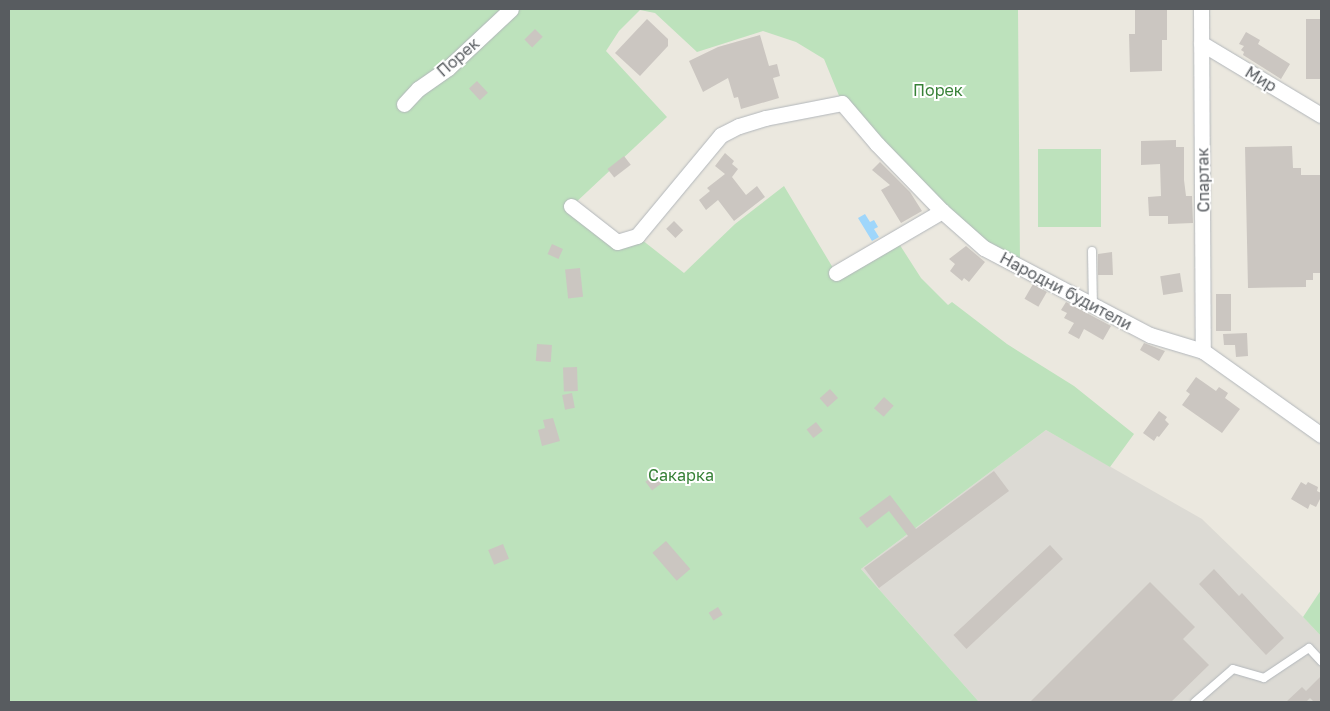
<!DOCTYPE html>
<html>
<head>
<meta charset="utf-8">
<style>
  body { margin:0 }
  #map { position:relative; width:1330px; height:711px; overflow:hidden; background:#ebe8df; font-family:"Golos Text",sans-serif }
  div>[style] { position:absolute }
  [style*='--x'] { left:calc(var(--x)*1px); top:calc(var(--y)*1px); width:calc(var(--w)*1px); rotate:calc(var(--a)*1deg) }
  .industrial>* { inset:0; background:#dcdad4 }
  .green>* { inset:0; background:#bde2bc; transform-origin:0 0 }
  .water>* { inset:0; background:#9fd6fb }
  .building>* { inset:0; background:#cbc6c1; transform-origin:0 0 }
  .roads { filter:drop-shadow(0 0 1px #b2b6ba) drop-shadow(0 0 1px #b2b6ba) }
  .lane>* { height:8px; margin:-4px; padding:0 4px; transform-origin:4px; border-radius:4px; background:#fff }
  .street>* { height:15px; margin:-7.5px; padding:0 7.5px; transform-origin:7.5px; border-radius:7.5px; background:#fff }
  span { translate:-50% -50%; white-space:nowrap; text-align:center; line-height:1.15; -webkit-text-stroke:4px #fff; paint-order:stroke }
  .street-label { font-size:16px; color:#585c60 }
  .park-label { font-size:16px; color:#378137 }
  .frame { position:absolute; inset:0; border:10px solid #585c60; pointer-events:none }
</style>
</head>
<body>
<div id="map">
  <div class="industrial">
    <div style="clip-path:polygon(1046px 430px,1202px 519px,1303px 617px,1321px 636px,1321px 702px,979px 702px,861px 569px)"></div>
  </div>
  <div class="green">
    <div style="clip-path:polygon(9px 9px,1018px 9px,1020px 266px,984px 248px,842px 103px,824px 59px,796px 42px,763px 31px,697px 52px,655px 13px,640px 10px,619px 31px,606px 51px,667px 117px,572px 206px,617px 242px,637px 236px,684px 273px,735px 224px,784px 186px,836px 273px,896px 239px,921px 278px,948px 305px,952px 302px,1007px 344px,1074px 386px,1134px 434px,1110px 467px,1046px 430px,861px 569px,979px 702px,9px 702px)"></div>
    <div style="left:1038px;top:149px;width:63px;height:78px"></div>
    <div style="clip-path:polygon(1321px 590px,1321px 636px,1303px 617px)"></div>
  </div>
  <div class="water">
    <div style="clip-path:polygon(865px 214px,870px 222px,874px 220px,878px 227px,874px 229px,879px 237px,872px 241px,858px 218px)"></div>
  </div>
  <div class="building">
    <div style="clip-path:polygon(1135px 9px,1167px 9px,1167px 40px,1162px 40px,1162px 71px,1130px 72px,1129px 34px,1135px 34px)"></div>
    <div style="clip-path:polygon(647px 19px,668px 39px,668px 46px,640px 76px,615px 53px)"></div>
    <div style="left:1306px;top:19px;width:15px;height:60px"></div>
    <div style="left:535px;top:29px;width:11px;height:15px;rotate:45deg"></div>
    <div style="clip-path:polygon(1246px 32px,1260px 40px,1258px 44px,1290px 64px,1281px 79px,1243px 55px,1244px 52px,1241px 50px,1244px 46px,1239px 44px)"></div>
    <div style="clip-path:polygon(760px 35px,769px 66px,777px 64px,780px 76px,773px 78px,779px 98px,741px 109px,738px 97px,734px 98px,728px 78px,703px 92px,689px 61px,718px 47px)"></div>
    <div style="left:477px;top:81px;width:16px;height:11px;rotate:47deg"></div>
    <div style="clip-path:polygon(1176px 140px,1176px 147px,1184px 147px,1184px 180px,1186px 196px,1192px 196px,1193px 223px,1168px 224px,1168px 216px,1149px 216px,1148px 197px,1161px 196px,1160px 164px,1141px 165px,1141px 141px)"></div>
    <div style="clip-path:polygon(1292px 146px,1293px 168px,1301px 168px,1301px 175px,1321px 175px,1321px 273px,1313px 273px,1313px 280px,1306px 280px,1306px 287px,1248px 288px,1245px 147px)"></div>
    <div style="clip-path:polygon(725px 153px,734px 161px,732px 164px,738px 169px,732px 177px,746px 195px,757px 186px,765px 197px,734px 221px,718px 200px,706px 210px,699px 200px,710px 191px,707px 188px,725px 174px,715px 166px)"></div>
    <div style="left:624px;top:156px;width:11px;height:21px;rotate:52deg"></div>
    <div style="clip-path:polygon(880px 162px,910px 192px,922px 211px,901px 223px,881px 190px,890px 185px,872px 170px)"></div>
    <div style="left:674px;top:221px;width:13px;height:11px;rotate:45deg"></div>
    <div style="left:552px;top:244px;width:12px;height:11px;rotate:24deg"></div>
    <div style="clip-path:polygon(966px 246px,985px 262px,969px 282px,964px 278px,962px 281px,950px 271px,955px 264px,949px 259px)"></div>
    <div style="clip-path:polygon(1112px 252px,1113px 275px,1098px 275px,1098px 254px)"></div>
    <div style="left:580px;top:268px;width:29px;height:15px;rotate:84deg"></div>
    <div style="left:1180px;top:273px;width:19px;height:20px;rotate:81deg"></div>
    <div style="left:1033px;top:284px;width:16px;height:17px;rotate:30deg"></div>
    <div style="left:1216px;top:294px;width:15px;height:37px"></div>
    <div style="clip-path:polygon(1066px 302px,1111px 326px,1103px 340px,1084px 329px,1079px 339px,1068px 333px,1074px 323px,1064px 318px,1067px 313px,1061px 310px)"></div>
    <div style="clip-path:polygon(1247px 333px,1248px 356px,1236px 357px,1235px 345px,1224px 345px,1223px 334px)"></div>
    <div style="clip-path:polygon(1144px 343px,1165px 351px,1159px 361px,1140px 350px)"></div>
    <div style="left:537px;top:344px;width:15px;height:17px;rotate:4deg"></div>
    <div style="left:577px;top:367px;width:24px;height:14px;rotate:88deg"></div>
    <div style="clip-path:polygon(1196px 377px,1216px 391px,1219px 387px,1228px 393px,1225px 398px,1240px 409px,1222px 433px,1182px 405px,1190px 394px,1186px 391px)"></div>
    <div style="left:830px;top:389px;width:12px;height:14px;rotate:48deg"></div>
    <div style="left:572px;top:393px;width:15px;height:10px;rotate:79deg"></div>
    <div style="left:884px;top:397px;width:13px;height:15px;rotate:42deg"></div>
    <div style="clip-path:polygon(1159px 411px,1167px 417px,1165px 420px,1169px 424px,1159px 437px,1157px 436px,1154px 441px,1143px 433px)"></div>
    <div style="clip-path:polygon(553px 418px,560px 441px,542px 446px,538px 430px,545px 428px,543px 420px)"></div>
    <div style="left:816px;top:422px;width:11px;height:12px;rotate:52deg"></div>
    <div style="clip-path:polygon(994px 471px,1009px 491px,879px 588px,864px 568px,908px 536px,889px 511px,867px 528px,859px 518px,890px 495px,916px 529px)"></div>
    <div style="left:658px;top:472px;width:11px;height:16px;rotate:52deg"></div>
    <div style="clip-path:polygon(1301px 482px,1306px 485px,1308px 482px,1318px 487px,1317px 491px,1321px 493px,1321px 497px,1316px 507px,1310px 504px,1308px 509px,1291px 499px)"></div>
    <div style="left:666px;top:541px;width:37px;height:18px;rotate:49deg"></div>
    <div style="left:503px;top:544px;width:16px;height:16px;rotate:68deg"></div>
    <div style="left:1050px;top:545px;width:19px;height:132px;rotate:47deg"></div>
    <div style="clip-path:polygon(1214px 569px,1239px 596px,1242px 593px,1284px 638px,1266px 655px,1199px 584px)"></div>
    <div style="clip-path:polygon(1150px 582px,1195px 627px,1183px 639px,1209px 665px,1171px 702px,1030px 702px)"></div>
    <div style="left:718px;top:607px;width:9px;height:11px;rotate:58deg"></div>
    <div style="clip-path:polygon(1321px 676px,1321px 702px,1314px 702px,1310px 698px,1306px 702px,1286px 702px,1302px 687px,1306px 691px)"></div>
  </div>
  <div class="roads">
    <div class="lane">
      <div style="--x:1092;--y:251;--w:55;--a:89"></div>
      <div style="--x:1195;--y:702;--w:50;--a:-41"></div>
      <div style="--x:1233;--y:669;--w:32;--a:16"></div>
      <div style="--x:1264;--y:678;--w:54;--a:-33.7"></div>
      <div style="--x:1309;--y:648;--w:18;--a:47"></div>
    </div>
    <div class="street">
      <div style="--x:1201;--y:9;--w:342;--a:89.7"></div>
      <div style="--x:1201;--y:43;--w:140;--a:31"></div>
      <div style="--x:404;--y:104;--w:21;--a:-47"></div>
      <div style="--x:418;--y:89;--w:37;--a:-35"></div>
      <div style="--x:448;--y:68;--w:86;--a:-43.1"></div>
      <div style="--x:571;--y:206;--w:58;--a:38"></div>
      <div style="--x:617;--y:242;--w:21;--a:-17"></div>
      <div style="--x:637;--y:236;--w:131;--a:-50.3"></div>
      <div style="--x:721;--y:135;--w:20;--a:-27"></div>
      <div style="--x:739;--y:126;--w:27;--a:-17"></div>
      <div style="--x:765;--y:118;--w:78;--a:-11"></div>
      <div style="--x:842;--y:103;--w:54;--a:49.5"></div>
      <div style="--x:877;--y:144;--w:93;--a:45.9"></div>
      <div style="--x:942;--y:211;--w:56;--a:41.4"></div>
      <div style="--x:984;--y:248;--w:187;--a:27.7"></div>
      <div style="--x:1150;--y:335;--w:55;--a:16.8"></div>
      <div style="--x:1203;--y:351;--w:145;--a:35.4"></div>
      <div style="--x:836;--y:273;--w:123;--a:-30.3"></div>
    </div>
  </div>
  <div class="street-label">
    <span style="left:458px;top:57px;rotate:-41deg">Порек</span>
    <span style="left:1261px;top:79px;rotate:31deg">Мир</span>
    <span style="left:1203px;top:180px;rotate:-91deg">Спартак</span>
    <span style="left:1066px;top:291px;rotate:28deg">Народни будители</span>
  </div>
  <div class="park-label">
    <span style="left:938px;top:90px">Порек</span>
    <span style="left:681px;top:475px">Сакарка</span>
  </div>
  <div class="frame"></div>
</div>
</body>
</html>
